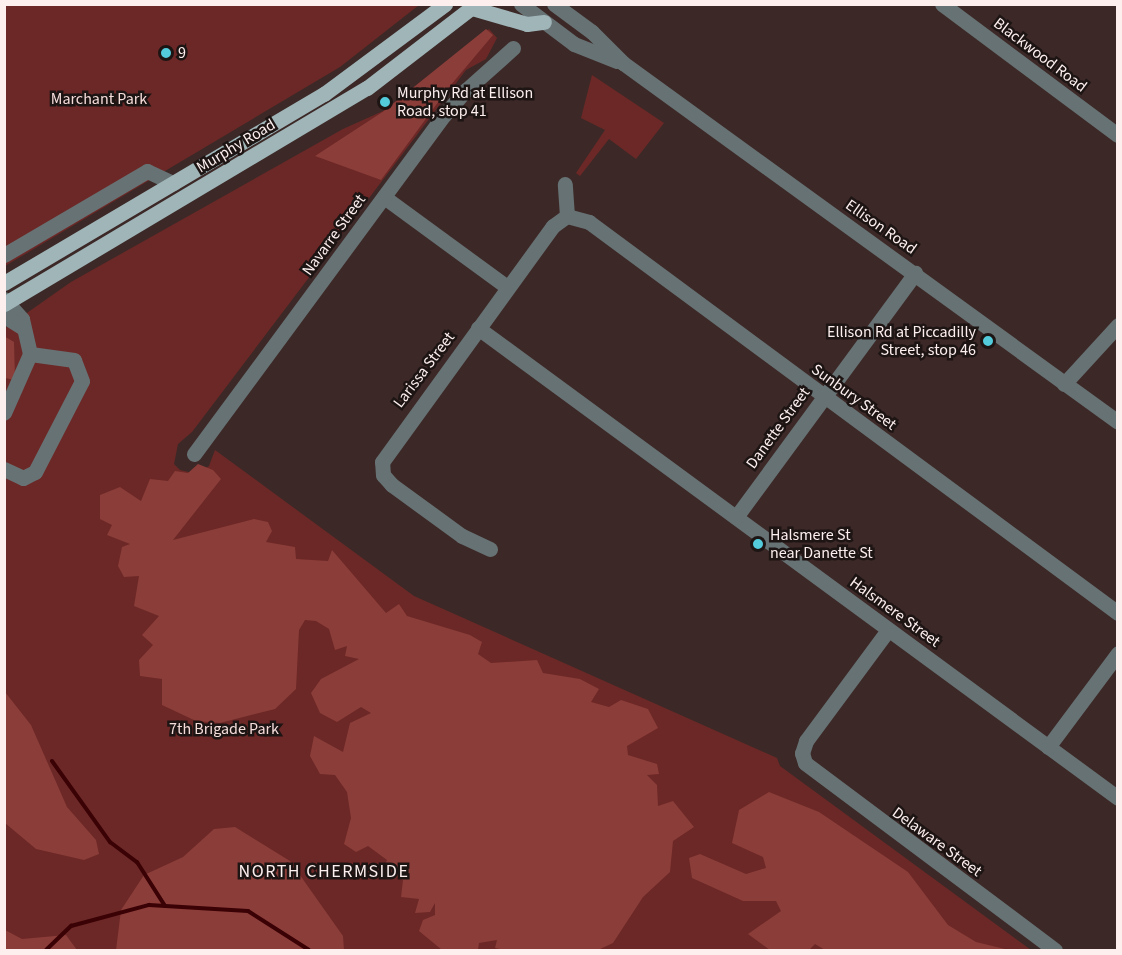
<!DOCTYPE html>
<html>
<head>
<meta charset="utf-8">
<style>
  body { margin:0 }
  #map { position:relative; width:1122px; height:955px; overflow:hidden; background:#3c2927; font-family:"Source Sans 3",sans-serif }
  div>[style] { position:absolute }
  [style*='--x'] { left:calc(var(--x)*1px); top:calc(var(--y)*1px); width:calc(var(--w)*1px); rotate:calc(var(--a)*1deg) }
  .green>* { inset:0; background:#6c2826 }
  .forest>* { inset:0; background:#8b3d39 }
  .stream>* { height:4px; margin:-2px; padding:0 2px; transform-origin:2px; border-radius:2px; background:#3a0205 }
  .minor>* { height:15px; margin:-7.5px; padding:0 7.5px; transform-origin:7.5px; border-radius:7.5px; background:#677274 }
  .major>* { height:15px; margin:-7.5px; padding:0 7.5px; transform-origin:7.5px; border-radius:7.5px; background:#9fb5b8 }
  .dots>* { width:16px; height:16px; translate:-50% -50%; box-sizing:border-box; border:3px solid #1d1414; border-radius:50% }
  span { translate:-50% -50%; white-space:nowrap; text-align:center; line-height:1.15; -webkit-text-stroke:5px #1d1414; paint-order:stroke }
  .poi-label { font-size:16px; color:#fcefee }
  .left { translate:0 -50%; text-align:left }
  .right { translate:-100% -50%; text-align:right }
  .street-label { font-size:16px; color:#fcefee }
  .park-label { font-size:16px; color:#f4dcd9 }
  .neighbourhood-label { font-size:18px; color:#fcefee; letter-spacing:1.5px }
  .frame { position:absolute; inset:0; border:6px solid #fcefee; pointer-events:none }
</style>
</head>
<body>
<div id="map">
  <div class="green">
    <div style="clip-path:polygon(4px 5px,419px 5px,340px 67px,5px 266px)"></div>
    <div style="clip-path:polygon(489px 29px,497px 38px,486px 59px,466px 70px,192px 432px,178px 444px,174px 464px,180px 470px,197px 474px,209px 466px,215px 450px,414px 596px,777px 758px,780px 766px,1031px 950px,5px 950px,4px 329px,71px 282px,343px 129px,383px 111px)"></div>
    <div style="clip-path:polygon(592px 75px,664px 123px,636px 159px,609px 139px,580px 176px,576px 173px,605px 130px,581px 118px)"></div>
  </div>
  <div class="forest">
    <div style="clip-path:polygon(486px 29px,493px 35px,450px 86px,381px 180px,315px 156px,384px 111px)"></div>
    <div style="clip-path:polygon(4px 336px,14px 342px,15px 380px,5px 378px)"></div>
    <div style="clip-path:polygon(198px 464px,213px 470px,221px 479px,173px 540px,254px 519px,268px 522px,272px 531px,266px 542px,295px 547px,296px 559px,328px 561px,332px 550px,386px 613px,399px 604px,407px 616px,470px 635px,482px 642px,478px 654px,491px 663px,537px 660px,543px 673px,580px 679px,599px 689px,591px 702px,609px 707px,621px 700px,648px 709px,658px 728px,627px 746px,628px 755px,657px 764px,659px 774px,647px 775px,657px 785px,658px 806px,673px 801px,694px 827px,673px 841px,670px 872px,643px 897px,613px 943px,598px 950px,505px 950px,495px 948px,497px 940px,479px 943px,478px 950px,442px 950px,419px 931px,423px 920px,435px 915px,435px 903px,430px 912px,415px 913px,419px 899px,401px 897px,403px 880px,382px 871px,387px 860px,368px 846px,356px 852px,344px 844px,351px 818px,347px 792px,335px 775px,320px 774px,310px 756px,314px 736px,343px 752px,350px 723px,371px 713px,361px 707px,337px 722px,320px 713px,311px 693px,321px 679px,359px 659px,345px 656px,347px 646px,335px 650px,329px 629px,316px 621px,305px 620px,299px 630px,296px 689px,275px 709px,220px 723px,196px 721px,162px 705px,162px 679px,140px 676px,139px 660px,153px 645px,142px 635px,159px 616px,134px 606px,139px 576px,124px 577px,118px 566px,122px 547px,130px 544px,107px 535px,112px 525px,100px 519px,100px 495px,120px 487px,141px 501px,150px 479px,168px 481px,175px 471px,188px 473px)"></div>
    <div style="clip-path:polygon(5px 692px,31px 725px,67px 807px,96px 840px,99px 854px,84px 860px,36px 849px,5px 823px)"></div>
    <div style="clip-path:polygon(769px 792px,819px 812px,908px 872px,948px 925px,976px 942px,1009px 950px,825px 950px,815px 944px,809px 950px,770px 950px,748px 934px,781px 911px,776px 901px,743px 901px,692px 878px,689px 858px,700px 854px,746px 874px,766px 868px,763px 857px,732px 843px,739px 810px)"></div>
    <div style="clip-path:polygon(235px 827px,290px 861px,343px 936px,344px 950px,116px 950px,121px 910px,144px 875px,183px 857px,214px 829px)"></div>
    <div style="clip-path:polygon(5px 930px,22px 939px,66px 935px,77px 950px,5px 950px)"></div>
  </div>
  <div class="stream">
    <div style="--x:52;--y:761;--w:100;--a:54.4"></div>
    <div style="--x:110;--y:842;--w:34;--a:37"></div>
    <div style="--x:137;--y:862;--w:52;--a:57.5"></div>
    <div style="--x:46;--y:950;--w:35;--a:-44"></div>
    <div style="--x:71;--y:926;--w:81;--a:-15.1"></div>
    <div style="--x:149;--y:905;--w:99;--a:3.5"></div>
    <div style="--x:248;--y:911;--w:72;--a:32.6"></div>
  </div>
  <div class="minor">
    <div style="--x:521;--y:4;--w:66;--a:37"></div>
    <div style="--x:574;--y:44;--w:46;--a:21.6"></div>
    <div style="--x:554;--y:4;--w:47;--a:36.4"></div>
    <div style="--x:592;--y:32;--w:44;--a:45"></div>
    <div style="--x:623;--y:63;--w:611;--a:35.95"></div>
    <div style="--x:942;--y:4;--w:219;--a:36.7"></div>
    <div style="--x:384;--y:197;--w:152;--a:36.2"></div>
    <div style="--x:567;--y:216;--w:23;--a:15"></div>
    <div style="--x:589;--y:222;--w:658;--a:36.47"></div>
    <div style="--x:4;--y:255;--w:166;--a:-30.4"></div>
    <div style="--x:147;--y:171;--w:29;--a:25"></div>
    <div style="--x:4;--y:299;--w:27;--a:48"></div>
    <div style="--x:22;--y:319;--w:36;--a:77"></div>
    <div style="--x:30;--y:354;--w:64;--a:113.8"></div>
    <div style="--x:4;--y:316;--w:22;--a:32"></div>
    <div style="--x:478;--y:328;--w:794;--a:36.29"></div>
    <div style="--x:1064;--y:384;--w:80;--a:-47.5"></div>
    <div style="--x:194;--y:454;--w:421;--a:-53.6"></div>
    <div style="--x:444;--y:115;--w:33;--a:-49"></div>
    <div style="--x:466;--y:90;--w:63;--a:-41.8"></div>
    <div style="--x:4;--y:469;--w:21;--a:25"></div>
    <div style="--x:23;--y:478;--w:13;--a:-27"></div>
    <div style="--x:35;--y:472;--w:102;--a:-62.7"></div>
    <div style="--x:82;--y:381;--w:22;--a:-111"></div>
    <div style="--x:74;--y:360;--w:44;--a:-172.2"></div>
    <div style="--x:736;--y:517;--w:303;--a:-53.7"></div>
    <div style="--x:490;--y:549;--w:31;--a:-155"></div>
    <div style="--x:462;--y:536;--w:87;--a:-143.9"></div>
    <div style="--x:392;--y:485;--w:13;--a:-132"></div>
    <div style="--x:383;--y:475;--w:13;--a:-94"></div>
    <div style="--x:382;--y:462;--w:291;--a:-54.1"></div>
    <div style="--x:553;--y:226;--w:17;--a:-36"></div>
    <div style="--x:567;--y:216;--w:32;--a:-94"></div>
    <div style="--x:888;--y:630;--w:138;--a:126.5"></div>
    <div style="--x:806;--y:741;--w:13;--a:108"></div>
    <div style="--x:802;--y:753;--w:10;--a:73"></div>
    <div style="--x:805;--y:763;--w:312;--a:36.8"></div>
    <div style="--x:1048;--y:747;--w:117;--a:-53.3"></div>
  </div>
  <div class="major">
    <div style="--x:472;--y:8;--w:57;--a:16.2"></div>
    <div style="--x:527;--y:24;--w:17;--a:-7"></div>
    <div style="--x:4;--y:283;--w:372;--a:-30.6"></div>
    <div style="--x:324;--y:94;--w:151;--a:-36.6"></div>
    <div style="--x:4;--y:304;--w:422;--a:-30.8"></div>
    <div style="--x:367;--y:88;--w:138;--a:-37.6"></div>
  </div>
  <div class="dots">
    <div style="left:166px;top:53px;background:#53cbdb"></div>
    <div style="left:385px;top:102px;background:#53cbdb"></div>
    <div style="left:988px;top:341px;background:#53cbdb"></div>
    <div style="left:758px;top:544px;background:#53cbdb"></div>
  </div>
  <div class="poi-label">
    <span class="left" style="left:178px;top:53px">9</span>
    <span class="left" style="left:397px;top:102px">Murphy Rd at Ellison<br>Road, stop 41</span>
    <span class="right" style="left:976px;top:341px">Ellison Rd at Piccadilly<br>Street, stop 46</span>
    <span class="left" style="left:770px;top:544px">Halsmere St<br>near Danette St</span>
  </div>
  <div class="street-label">
    <span style="left:1040px;top:55px;rotate:37deg">Blackwood Road</span>
    <span style="left:236px;top:146px;rotate:-31deg">Murphy Road</span>
    <span style="left:881px;top:227px;rotate:35deg">Ellison Road</span>
    <span style="left:334px;top:235px;rotate:-54deg">Navarre Street</span>
    <span style="left:424px;top:370px;rotate:-53deg">Larissa Street</span>
    <span style="left:854px;top:397px;rotate:36deg">Sunbury Street</span>
    <span style="left:778px;top:428px;rotate:-54deg">Danette Street</span>
    <span style="left:895px;top:612px;rotate:36deg">Halsmere Street</span>
    <span style="left:937px;top:842px;rotate:36deg">Delaware Street</span>
  </div>
  <div class="park-label">
    <span style="left:99px;top:99px">Marchant Park</span>
    <span style="left:224px;top:729px">7th Brigade Park</span>
  </div>
  <div class="neighbourhood-label">
    <span style="left:324px;top:872px">NORTH CHERMSIDE</span>
  </div>
  <div class="frame"></div>
</div>
</body>
</html>
